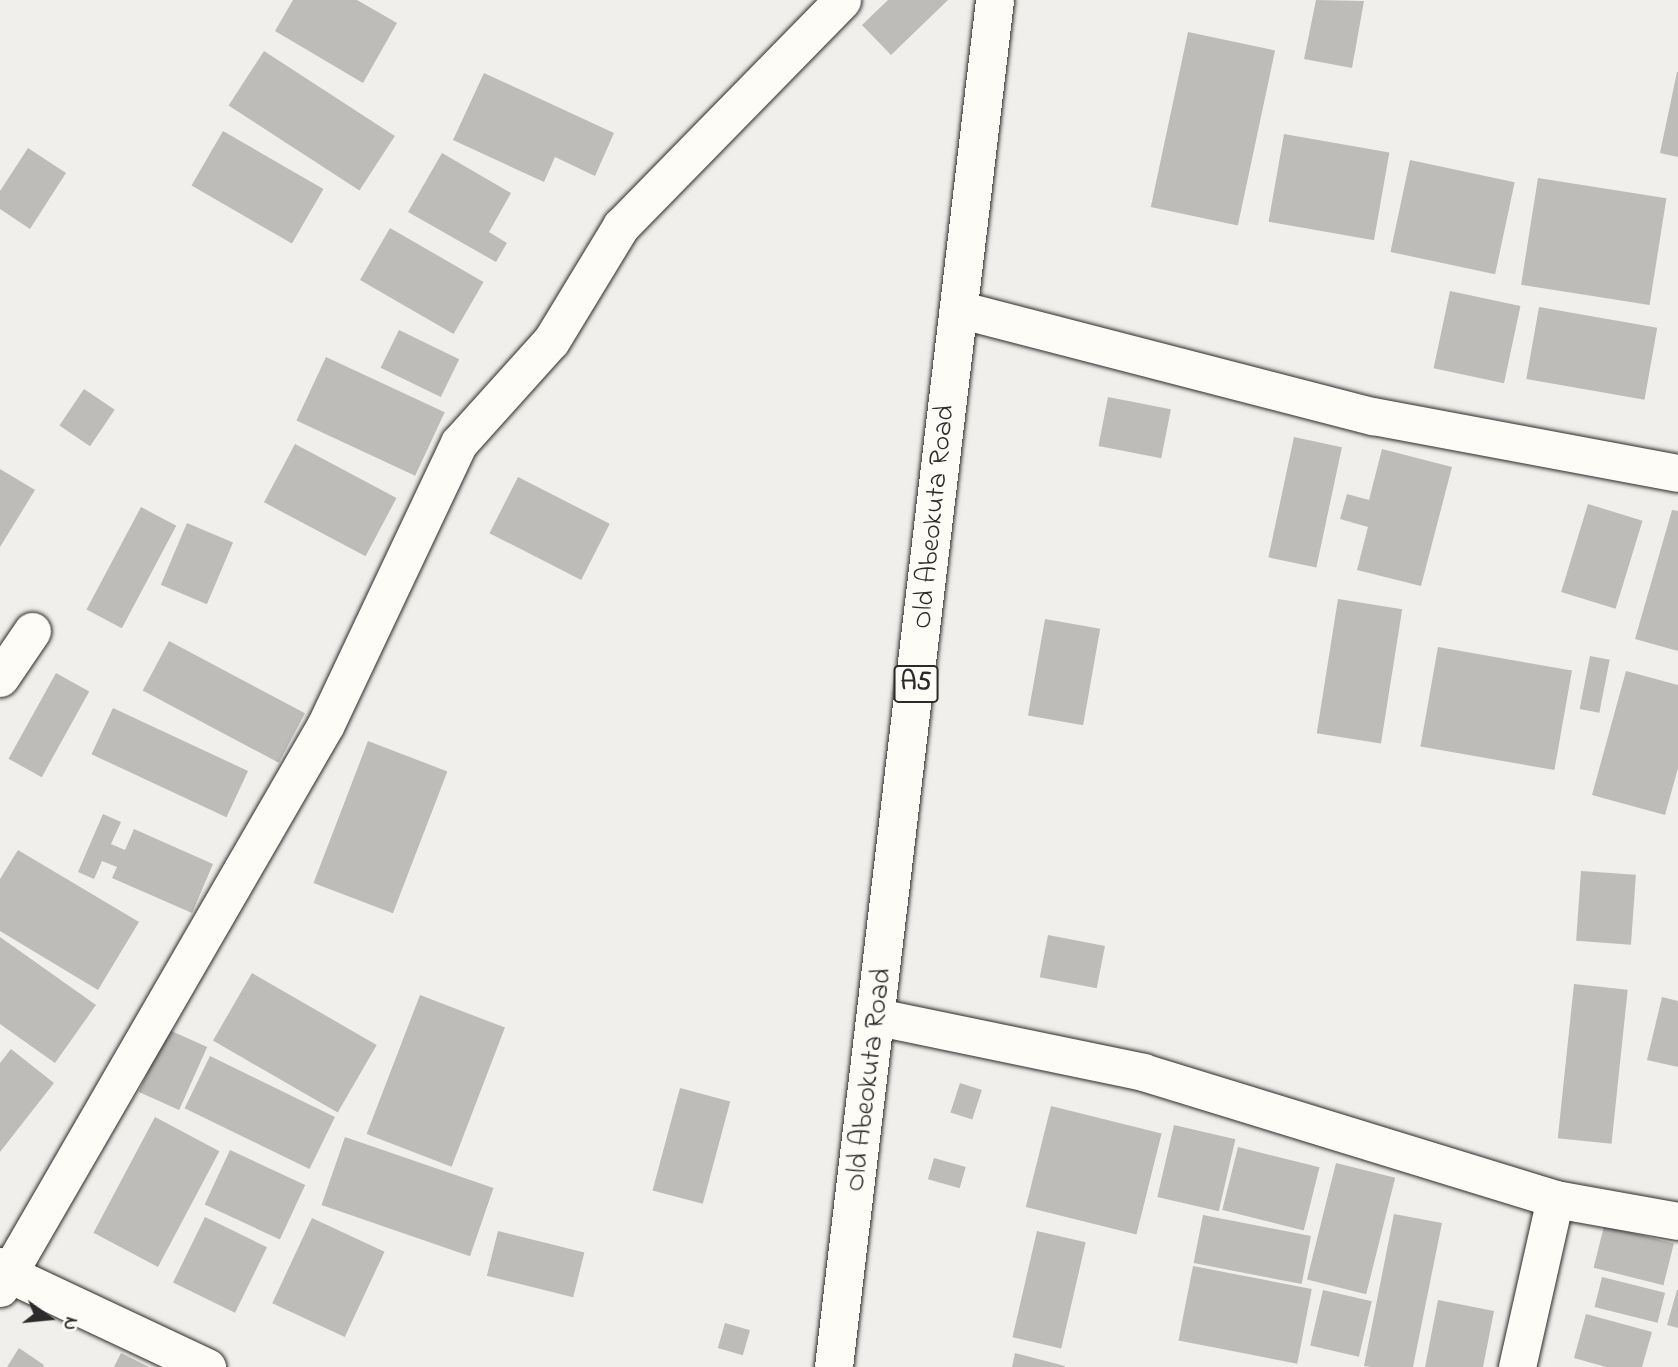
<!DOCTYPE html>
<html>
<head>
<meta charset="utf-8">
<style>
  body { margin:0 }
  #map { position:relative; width:1678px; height:1367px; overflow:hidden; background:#f0efeb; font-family:"Indie Flower",sans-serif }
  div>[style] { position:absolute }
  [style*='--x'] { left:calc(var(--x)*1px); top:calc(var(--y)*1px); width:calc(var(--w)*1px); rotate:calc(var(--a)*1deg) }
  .building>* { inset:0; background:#bdbcb8; transform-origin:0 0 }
  .roads { filter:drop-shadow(0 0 2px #2b2b2b) drop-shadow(0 0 2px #2b2b2b) }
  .minor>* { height:37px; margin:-18.5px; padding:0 18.5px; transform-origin:18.5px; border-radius:18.5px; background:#fdfcf7 }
  .highway>* { height:38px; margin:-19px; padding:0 19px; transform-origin:19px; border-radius:19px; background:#fdfcf7 }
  span { translate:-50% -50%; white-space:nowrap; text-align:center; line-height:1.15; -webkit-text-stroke:5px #fdfcf7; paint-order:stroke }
  .shield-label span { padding:2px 5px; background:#fdfcf7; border:2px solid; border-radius:5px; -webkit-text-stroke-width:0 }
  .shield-label { font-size:26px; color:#2b2b2b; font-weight:700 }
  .street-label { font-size:28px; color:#2b2b2b }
  .north { position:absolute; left:14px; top:1283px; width:70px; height:70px; -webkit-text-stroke:5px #fdfcf7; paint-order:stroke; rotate:105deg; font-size:19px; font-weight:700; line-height:28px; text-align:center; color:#2b2b2b }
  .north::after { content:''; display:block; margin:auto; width:24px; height:32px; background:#2b2b2b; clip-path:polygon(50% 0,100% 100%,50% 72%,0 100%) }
</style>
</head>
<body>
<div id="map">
  <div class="building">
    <div style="clip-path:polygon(293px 0,357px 0,397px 23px,363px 83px,275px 31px)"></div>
    <div style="clip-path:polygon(888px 0,948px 0,891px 55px,862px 25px)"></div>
    <div style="clip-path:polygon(1316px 0,1364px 1px,1352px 68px,1304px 59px)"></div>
    <div style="left:1188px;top:32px;width:89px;height:179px;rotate:12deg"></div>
    <div style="left:264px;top:51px;width:156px;height:65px;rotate:33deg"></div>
    <div style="clip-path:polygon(1677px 72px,1678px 72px,1678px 157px,1660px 153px)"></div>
    <div style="clip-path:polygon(484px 73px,614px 133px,595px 176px,555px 157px,544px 182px,453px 140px)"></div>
    <div style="left:223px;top:131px;width:116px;height:63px;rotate:30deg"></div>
    <div style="left:1284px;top:134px;width:107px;height:89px;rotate:10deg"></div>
    <div style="clip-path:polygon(28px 148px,66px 173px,30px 229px,0 209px,0 191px)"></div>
    <div style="clip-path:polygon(442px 153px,511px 193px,489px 232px,507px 243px,496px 262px,408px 212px)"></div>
    <div style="left:1410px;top:160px;width:107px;height:94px;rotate:12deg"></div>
    <div style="left:1538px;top:178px;width:130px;height:108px;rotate:9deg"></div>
    <div style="left:390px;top:228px;width:108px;height:60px;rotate:30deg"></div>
    <div style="left:1450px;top:291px;width:72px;height:79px;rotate:12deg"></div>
    <div style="left:1539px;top:307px;width:120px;height:73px;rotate:10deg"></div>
    <div style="left:399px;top:330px;width:67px;height:42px;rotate:26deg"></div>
    <div style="left:326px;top:357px;width:131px;height:70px;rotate:25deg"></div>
    <div style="left:84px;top:389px;width:37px;height:44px;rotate:34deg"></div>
    <div style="left:1108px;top:397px;width:64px;height:50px;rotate:11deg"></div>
    <div style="left:1294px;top:437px;width:49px;height:123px;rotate:12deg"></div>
    <div style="left:295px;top:444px;width:115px;height:66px;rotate:28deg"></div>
    <div style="clip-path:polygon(1382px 449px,1452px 467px,1421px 586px,1357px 570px,1368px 527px,1340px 519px,1347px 494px,1369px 500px)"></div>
    <div style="clip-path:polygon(0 469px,35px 490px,0 547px)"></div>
    <div style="left:518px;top:477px;width:103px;height:63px;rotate:27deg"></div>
    <div style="left:1588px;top:504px;width:57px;height:92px;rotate:17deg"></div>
    <div style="left:141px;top:507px;width:40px;height:116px;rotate:28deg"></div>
    <div style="clip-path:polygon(1672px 510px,1678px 511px,1678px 651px,1635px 639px)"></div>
    <div style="left:187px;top:523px;width:50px;height:67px;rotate:23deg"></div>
    <div style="left:1338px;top:599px;width:65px;height:136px;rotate:9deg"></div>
    <div style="left:1045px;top:619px;width:56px;height:98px;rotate:10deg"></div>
    <div style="left:169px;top:641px;width:154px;height:56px;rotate:28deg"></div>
    <div style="left:1438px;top:647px;width:136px;height:101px;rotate:10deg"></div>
    <div style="left:1590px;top:656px;width:20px;height:54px;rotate:11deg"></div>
    <div style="clip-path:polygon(1626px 671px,1678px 685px,1678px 768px,1665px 815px,1592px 795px)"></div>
    <div style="left:56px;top:673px;width:38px;height:98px;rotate:29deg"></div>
    <div style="left:113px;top:708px;width:149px;height:51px;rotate:25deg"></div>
    <div style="left:368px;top:741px;width:85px;height:152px;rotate:21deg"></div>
    <div style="clip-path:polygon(103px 814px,121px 822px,111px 844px,125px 850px,134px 829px,213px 864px,192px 913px,112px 878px,117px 867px,102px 861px,94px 879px,78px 872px)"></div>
    <div style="clip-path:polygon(18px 850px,139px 922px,98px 990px,0 931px,0 879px)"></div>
    <div style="left:1581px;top:871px;width:55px;height:70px;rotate:4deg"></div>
    <div style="left:1048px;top:935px;width:58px;height:43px;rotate:11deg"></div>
    <div style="clip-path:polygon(0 937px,96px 1005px,55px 1063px,0 1024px)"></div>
    <div style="left:252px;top:973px;width:144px;height:78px;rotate:30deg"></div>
    <div style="left:1574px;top:984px;width:54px;height:155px;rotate:6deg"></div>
    <div style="left:420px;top:995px;width:91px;height:149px;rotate:21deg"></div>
    <div style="clip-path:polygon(1662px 997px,1678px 1001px,1678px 1067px,1647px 1060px)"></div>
    <div style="left:167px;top:1029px;width:44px;height:69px;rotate:24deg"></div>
    <div style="clip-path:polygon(11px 1049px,54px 1083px,0 1152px,0 1063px)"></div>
    <div style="left:210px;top:1056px;width:139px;height:58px;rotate:26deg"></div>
    <div style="left:960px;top:1083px;width:23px;height:31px;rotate:18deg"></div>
    <div style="left:680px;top:1088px;width:52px;height:106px;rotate:15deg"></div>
    <div style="left:1051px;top:1106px;width:114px;height:104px;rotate:14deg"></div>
    <div style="left:155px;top:1117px;width:73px;height:131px;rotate:28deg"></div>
    <div style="left:1174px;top:1125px;width:63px;height:74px;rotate:13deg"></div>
    <div style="left:345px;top:1137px;width:157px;height:72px;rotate:19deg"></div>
    <div style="left:1238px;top:1147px;width:84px;height:65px;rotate:14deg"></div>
    <div style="left:230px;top:1150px;width:83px;height:60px;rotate:25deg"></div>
    <div style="left:934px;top:1158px;width:33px;height:22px;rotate:16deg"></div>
    <div style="left:1336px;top:1163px;width:61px;height:120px;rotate:14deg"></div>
    <div style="clip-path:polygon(1394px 1214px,1442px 1223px,1413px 1367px,1372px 1367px,1364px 1366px)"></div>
    <div style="left:1203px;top:1215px;width:110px;height:49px;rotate:11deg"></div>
    <div style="left:205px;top:1217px;width:69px;height:73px;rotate:26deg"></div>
    <div style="left:312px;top:1218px;width:80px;height:94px;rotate:25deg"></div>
    <div style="left:1604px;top:1226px;width:72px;height:43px;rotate:14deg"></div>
    <div style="left:498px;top:1231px;width:89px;height:46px;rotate:14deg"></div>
    <div style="left:1037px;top:1231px;width:50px;height:109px;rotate:13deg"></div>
    <div style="left:1193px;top:1266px;width:121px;height:76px;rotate:11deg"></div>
    <div style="left:1602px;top:1277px;width:65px;height:31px;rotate:14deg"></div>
    <div style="left:1323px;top:1290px;width:50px;height:57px;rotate:13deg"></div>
    <div style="clip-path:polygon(1677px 1290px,1678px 1290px,1678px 1328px,1667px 1325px)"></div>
    <div style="clip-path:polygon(1438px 1300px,1494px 1311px,1483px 1367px,1425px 1367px)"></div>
    <div style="clip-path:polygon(1586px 1314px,1652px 1332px,1642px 1367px,1606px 1367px,1574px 1358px)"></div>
    <div style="left:725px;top:1323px;width:26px;height:26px;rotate:16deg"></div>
    <div style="clip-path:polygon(19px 1348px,44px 1365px,43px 1367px,7px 1367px)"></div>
    <div style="clip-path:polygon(121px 1353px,149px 1367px,114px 1367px)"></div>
    <div style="clip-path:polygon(1015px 1353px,1065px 1366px,1065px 1367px,1012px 1367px)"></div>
  </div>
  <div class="roads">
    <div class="minor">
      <div style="--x:958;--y:309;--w:429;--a:14.5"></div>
      <div style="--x:1373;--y:416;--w:310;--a:10.6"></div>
      <div style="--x:0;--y:678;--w:57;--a:-55.8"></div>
      <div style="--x:878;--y:1017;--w:271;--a:11.7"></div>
      <div style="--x:1143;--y:1072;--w:431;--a:17.1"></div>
      <div style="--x:1555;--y:1199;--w:125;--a:10.1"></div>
      <div style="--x:0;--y:1266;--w:12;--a:42"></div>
      <div style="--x:9;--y:1274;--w:219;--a:25.2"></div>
      <div style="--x:0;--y:1288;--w:651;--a:-59.97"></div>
      <div style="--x:326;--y:724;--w:311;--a:-64.7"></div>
      <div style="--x:459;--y:443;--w:137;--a:-48"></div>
      <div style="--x:551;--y:341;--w:135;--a:-58.7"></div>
      <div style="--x:621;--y:226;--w:316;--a:-45.6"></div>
      <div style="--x:1517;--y:1367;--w:172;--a:-77.3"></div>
    </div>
    <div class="highway">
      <div style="--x:834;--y:1367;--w:1376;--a:-83.28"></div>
    </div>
  </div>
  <div class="shield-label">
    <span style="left:916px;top:684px">A5</span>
  </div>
  <div class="street-label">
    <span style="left:935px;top:517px;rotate:-84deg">Old Abeokuta Road</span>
    <span style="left:870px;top:1080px;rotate:-83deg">Old Abeokuta Road</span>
  </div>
  <div class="north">N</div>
</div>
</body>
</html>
